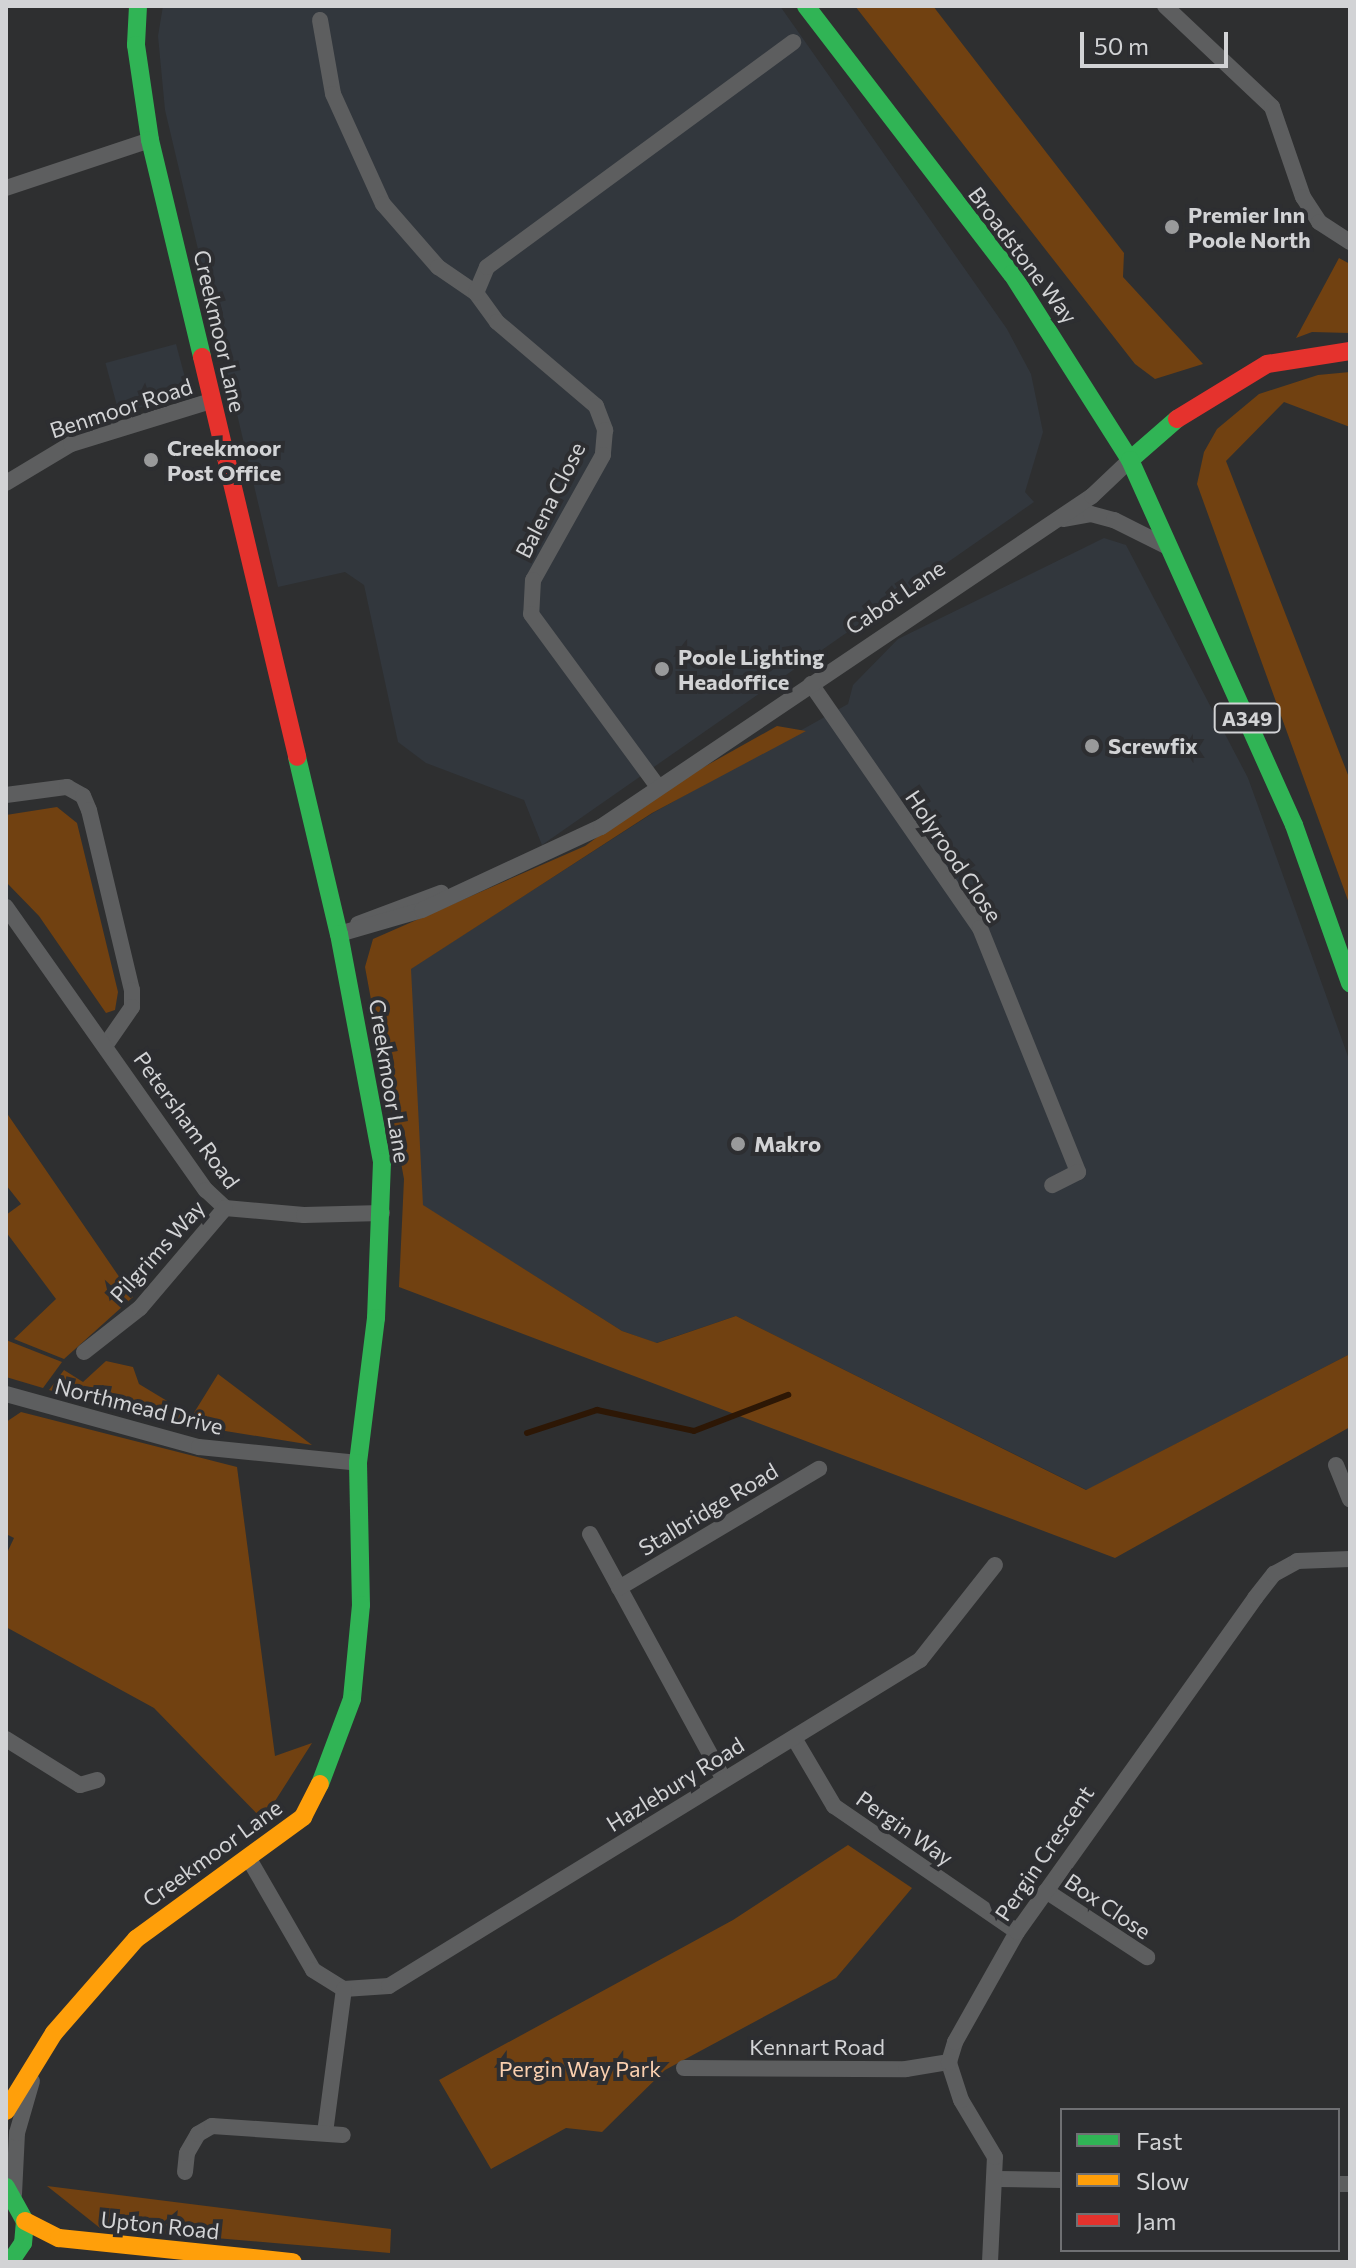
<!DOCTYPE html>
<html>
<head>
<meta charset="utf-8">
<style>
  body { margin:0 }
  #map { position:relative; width:1356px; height:2268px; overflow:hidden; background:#2e2f30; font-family:Commissioner,sans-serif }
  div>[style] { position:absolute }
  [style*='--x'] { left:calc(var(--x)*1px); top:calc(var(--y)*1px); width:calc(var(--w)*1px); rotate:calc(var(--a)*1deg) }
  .built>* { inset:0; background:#32373d; transform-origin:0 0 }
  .green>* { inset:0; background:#714111 }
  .stream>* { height:6px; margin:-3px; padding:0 3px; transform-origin:3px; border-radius:3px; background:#2d1705 }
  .street>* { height:16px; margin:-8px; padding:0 8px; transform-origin:8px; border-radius:8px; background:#5d5e5f }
  .fast>* { height:18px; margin:-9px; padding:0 9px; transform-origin:9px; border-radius:9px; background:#30b455 }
  .slow>* { height:18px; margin:-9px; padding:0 9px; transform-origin:9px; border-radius:9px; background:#ff9f0a }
  .jam>* { height:18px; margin:-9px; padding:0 9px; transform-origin:9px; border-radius:9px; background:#e5322d }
  .dots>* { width:22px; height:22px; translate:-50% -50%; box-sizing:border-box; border:4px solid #2d2e31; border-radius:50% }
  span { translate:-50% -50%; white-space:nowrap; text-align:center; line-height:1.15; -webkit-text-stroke:8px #2d2e31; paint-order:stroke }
  .shield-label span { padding:2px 6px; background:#2d2e31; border:2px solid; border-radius:6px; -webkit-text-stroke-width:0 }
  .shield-label { font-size:20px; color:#d2d3d5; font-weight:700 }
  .poi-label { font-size:22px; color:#d2d3d5; font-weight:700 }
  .left { translate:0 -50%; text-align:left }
  .street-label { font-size:22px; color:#d2d3d5 }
  .park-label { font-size:22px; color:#f9cfaf }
  .frame { position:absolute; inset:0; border:8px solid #d2d3d5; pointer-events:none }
  .legend { position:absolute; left:1060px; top:2108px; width:280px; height:144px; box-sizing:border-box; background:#2d2e31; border:2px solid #6f7073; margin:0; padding:10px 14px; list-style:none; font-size:24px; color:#d2d3d5 }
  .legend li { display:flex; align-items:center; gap:16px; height:40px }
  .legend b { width:40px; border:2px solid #6f7073 }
  .scale { position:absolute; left:1080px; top:32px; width:148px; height:36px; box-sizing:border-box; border:4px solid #d2d3d5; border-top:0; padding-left:10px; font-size:24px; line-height:28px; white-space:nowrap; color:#d2d3d5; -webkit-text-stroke:6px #2d2e31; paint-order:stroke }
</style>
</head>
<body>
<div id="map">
  <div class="built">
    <div style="clip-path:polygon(163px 6px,780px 6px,1007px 329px,1031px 374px,1043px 432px,1025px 492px,1034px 502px,542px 845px,524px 800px,426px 763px,398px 742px,364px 585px,345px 572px,278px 587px,165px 110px,158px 36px)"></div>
    <div style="left:176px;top:344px;width:52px;height:73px;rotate:75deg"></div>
    <div style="clip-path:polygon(1104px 538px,1126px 545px,1248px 778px,1350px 1062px,1350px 1354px,1087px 1490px,736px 1316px,656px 1343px,622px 1331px,422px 1205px,410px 969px,653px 813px,848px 704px,853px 685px,898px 639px)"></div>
  </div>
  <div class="green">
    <div style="clip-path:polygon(855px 6px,933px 6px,1124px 253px,1123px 277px,1203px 364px,1155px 379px,1135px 364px)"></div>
    <div style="clip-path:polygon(1339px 258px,1350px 264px,1350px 333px,1312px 332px,1296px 338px)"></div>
    <div style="clip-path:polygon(1350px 372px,1350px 427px,1284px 402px,1226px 461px,1350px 780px,1350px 906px,1197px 484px,1204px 452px,1217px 429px,1259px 394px,1318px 375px)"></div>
    <div style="clip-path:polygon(777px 726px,806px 731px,652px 813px,411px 969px,423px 1205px,622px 1331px,657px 1343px,736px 1316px,1086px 1490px,1350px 1354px,1350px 1427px,1115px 1558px,399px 1287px,404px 1179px,365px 967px,373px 939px,585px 846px,661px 791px)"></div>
    <div style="clip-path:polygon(57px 807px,77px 823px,118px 992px,115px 1010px,106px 1013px,39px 916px,6px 882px,6px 815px)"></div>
    <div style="clip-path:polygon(6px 1112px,133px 1297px,64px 1359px,14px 1339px,56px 1299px,6px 1232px,6px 1215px,21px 1204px,6px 1185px)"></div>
    <div style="clip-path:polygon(6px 1340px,62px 1362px,43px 1388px,6px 1377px)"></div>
    <div style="clip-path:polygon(106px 1361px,133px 1367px,139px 1384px,192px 1416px,218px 1374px,312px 1445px,170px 1422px,49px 1390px,64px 1370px,83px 1382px)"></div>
    <div style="clip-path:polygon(21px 1412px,237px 1467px,275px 1756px,312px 1743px,263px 1820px,154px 1708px,6px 1627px,6px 1555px,14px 1538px,6px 1534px,6px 1422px)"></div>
    <div style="clip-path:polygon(848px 1845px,912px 1888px,836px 1978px,665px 2070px,602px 2132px,566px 2128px,491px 2169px,439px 2080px,733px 1920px)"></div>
    <div style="clip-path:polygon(47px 2186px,391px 2229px,390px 2253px,100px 2228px)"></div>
  </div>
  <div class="stream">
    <div style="--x:527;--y:1433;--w:74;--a:-18.2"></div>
    <div style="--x:597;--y:1410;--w:99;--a:12.2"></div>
    <div style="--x:694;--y:1431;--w:101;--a:-21"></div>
  </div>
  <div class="street">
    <div style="--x:1165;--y:6;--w:147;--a:43.3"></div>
    <div style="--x:1272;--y:107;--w:95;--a:71"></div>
    <div style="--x:1303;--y:197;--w:30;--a:57"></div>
    <div style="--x:1319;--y:222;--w:37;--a:33"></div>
    <div style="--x:320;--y:20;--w:75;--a:80"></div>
    <div style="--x:333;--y:94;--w:121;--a:65.6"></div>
    <div style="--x:383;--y:204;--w:84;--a:48.9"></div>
    <div style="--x:438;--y:267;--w:46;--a:34.4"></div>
    <div style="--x:476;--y:293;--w:36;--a:54"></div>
    <div style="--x:497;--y:322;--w:130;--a:40.3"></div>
    <div style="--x:596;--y:406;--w:26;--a:69"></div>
    <div style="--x:605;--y:430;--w:25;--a:95"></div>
    <div style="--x:603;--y:455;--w:143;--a:119.2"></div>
    <div style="--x:533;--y:580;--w:34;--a:93"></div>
    <div style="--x:531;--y:614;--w:215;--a:53.7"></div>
    <div style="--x:6;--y:188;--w:152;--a:-18.4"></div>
    <div style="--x:476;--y:293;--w:28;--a:-67"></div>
    <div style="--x:487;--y:267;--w:380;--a:-36.3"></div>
    <div style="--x:6;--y:483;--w:76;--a:-31"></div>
    <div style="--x:71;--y:444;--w:146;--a:-17.1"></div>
    <div style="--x:1063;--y:519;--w:28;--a:-10"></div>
    <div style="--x:1091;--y:514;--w:24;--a:15"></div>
    <div style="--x:1114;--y:520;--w:60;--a:26.6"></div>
    <div style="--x:811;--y:684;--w:297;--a:55.3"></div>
    <div style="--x:980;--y:928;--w:263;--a:68.1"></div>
    <div style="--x:1078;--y:1172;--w:29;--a:153"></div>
    <div style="--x:6;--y:795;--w:62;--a:-7.5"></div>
    <div style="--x:67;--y:787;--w:18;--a:29"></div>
    <div style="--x:83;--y:796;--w:15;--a:67"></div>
    <div style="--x:89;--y:810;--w:185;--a:76.6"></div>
    <div style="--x:132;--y:990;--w:17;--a:90"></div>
    <div style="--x:132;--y:1007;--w:47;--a:124.7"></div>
    <div style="--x:6;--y:907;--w:347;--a:54.8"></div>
    <div style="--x:206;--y:1190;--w:26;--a:43"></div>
    <div style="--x:225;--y:1208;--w:79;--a:5.1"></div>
    <div style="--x:304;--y:1215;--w:78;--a:-1.5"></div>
    <div style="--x:358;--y:924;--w:89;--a:-20.5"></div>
    <div style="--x:339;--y:934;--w:86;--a:-16.1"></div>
    <div style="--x:422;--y:910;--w:197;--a:-24.9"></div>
    <div style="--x:601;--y:827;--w:592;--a:-33.99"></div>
    <div style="--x:1092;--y:496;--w:52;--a:-43.5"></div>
    <div style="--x:84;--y:1352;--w:71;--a:-38.2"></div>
    <div style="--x:140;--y:1308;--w:131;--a:-49.6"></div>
    <div style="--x:6;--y:1394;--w:200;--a:15.4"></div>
    <div style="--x:199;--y:1447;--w:160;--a:5.7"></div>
    <div style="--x:1336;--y:1465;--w:37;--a:68"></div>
    <div style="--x:590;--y:1534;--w:278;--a:61.4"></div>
    <div style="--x:619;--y:1588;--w:233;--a:-30.8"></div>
    <div style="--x:794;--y:1738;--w:79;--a:59.5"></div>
    <div style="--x:834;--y:1806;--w:222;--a:34.5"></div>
    <div style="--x:6;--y:1739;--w:87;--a:31.9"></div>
    <div style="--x:80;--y:1785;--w:18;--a:-16"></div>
    <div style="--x:249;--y:1859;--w:128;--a:60"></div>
    <div style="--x:313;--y:1970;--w:36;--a:32"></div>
    <div style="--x:344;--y:1989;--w:45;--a:-3.8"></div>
    <div style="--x:389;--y:1986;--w:623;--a:-31.55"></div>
    <div style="--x:920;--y:1660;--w:121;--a:-51.7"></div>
    <div style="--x:1046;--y:1891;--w:121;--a:33.2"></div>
    <div style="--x:684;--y:2068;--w:222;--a:0.3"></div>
    <div style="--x:906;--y:2069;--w:44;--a:-9.2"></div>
    <div style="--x:325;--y:2133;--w:145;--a:-82.5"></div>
    <div style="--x:185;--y:2172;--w:19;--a:-84"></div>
    <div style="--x:187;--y:2153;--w:22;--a:-60"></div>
    <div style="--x:198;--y:2134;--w:16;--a:-30"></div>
    <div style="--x:212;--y:2126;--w:131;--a:3.9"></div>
    <div style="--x:997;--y:2179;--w:65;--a:0.9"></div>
    <div style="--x:1338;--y:2184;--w:12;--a:0"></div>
    <div style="--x:14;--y:2194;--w:61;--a:-87.2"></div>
    <div style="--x:17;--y:2133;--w:54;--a:-73.9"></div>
    <div style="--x:990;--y:2262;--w:105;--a:-87.3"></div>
    <div style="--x:995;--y:2157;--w:66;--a:-120.8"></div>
    <div style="--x:961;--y:2100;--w:40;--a:-108"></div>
    <div style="--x:949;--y:2062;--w:21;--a:-73"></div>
    <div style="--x:955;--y:2042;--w:126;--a:-60.6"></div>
    <div style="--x:1017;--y:1932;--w:410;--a:-54.5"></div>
    <div style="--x:1255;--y:1598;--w:31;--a:-52"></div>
    <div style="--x:1274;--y:1574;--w:26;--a:-29"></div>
    <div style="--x:1297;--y:1561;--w:53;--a:-2.2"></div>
  </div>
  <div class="fast">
    <div style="--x:138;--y:6;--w:39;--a:93"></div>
    <div style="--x:136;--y:45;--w:96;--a:81.6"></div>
    <div style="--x:150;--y:140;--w:223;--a:76.5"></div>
    <div style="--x:806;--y:6;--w:338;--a:52.5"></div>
    <div style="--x:1012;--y:274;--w:220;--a:57.6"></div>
    <div style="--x:1177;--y:419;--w:62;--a:138.9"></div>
    <div style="--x:1130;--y:460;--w:400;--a:65.8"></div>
    <div style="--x:1294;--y:825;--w:168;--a:70.5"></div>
    <div style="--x:297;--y:757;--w:182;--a:76.7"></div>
    <div style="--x:339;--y:934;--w:232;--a:79.3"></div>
    <div style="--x:382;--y:1162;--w:156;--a:92.2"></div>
    <div style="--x:376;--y:1318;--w:146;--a:97.1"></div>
    <div style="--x:358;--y:1463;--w:142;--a:88.8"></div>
    <div style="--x:361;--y:1605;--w:94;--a:95.5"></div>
    <div style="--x:352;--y:1699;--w:91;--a:110.6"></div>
    <div style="--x:6;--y:2187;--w:39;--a:61"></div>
    <div style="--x:25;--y:2221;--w:22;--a:95"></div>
    <div style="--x:23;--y:2243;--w:23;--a:124"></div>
  </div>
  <div class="slow">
    <div style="--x:6;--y:2111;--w:92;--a:-58.4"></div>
    <div style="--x:54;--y:2033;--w:125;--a:-48.9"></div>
    <div style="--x:136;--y:1939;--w:207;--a:-36.1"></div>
    <div style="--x:303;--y:1817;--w:37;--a:-63"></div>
    <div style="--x:25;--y:2221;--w:38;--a:27"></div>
    <div style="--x:59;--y:2238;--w:235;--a:5.9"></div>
  </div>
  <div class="jam">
    <div style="--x:202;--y:357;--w:411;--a:76.6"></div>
    <div style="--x:1177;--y:419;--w:105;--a:-31.4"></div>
    <div style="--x:1267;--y:364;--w:84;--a:-8.9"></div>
  </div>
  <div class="dots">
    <div style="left:1172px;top:227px;background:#999a9b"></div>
    <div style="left:151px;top:460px;background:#999a9b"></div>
    <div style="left:662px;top:669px;background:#999a9b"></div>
    <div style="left:1092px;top:746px;background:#999a9b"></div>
    <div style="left:738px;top:1144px;background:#999a9b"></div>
  </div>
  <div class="shield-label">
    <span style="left:1247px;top:718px">A349</span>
  </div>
  <div class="poi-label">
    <span class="left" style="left:1188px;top:227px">Premier Inn<br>Poole North</span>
    <span class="left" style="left:167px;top:460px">Creekmoor<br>Post Office</span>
    <span class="left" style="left:678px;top:669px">Poole Lighting<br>Headoffice</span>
    <span class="left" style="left:1108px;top:746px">Screwfix</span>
    <span class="left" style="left:754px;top:1144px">Makro</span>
  </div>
  <div class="street-label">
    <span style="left:1023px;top:255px;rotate:53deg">Broadstone Way</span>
    <span style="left:220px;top:331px;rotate:77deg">Creekmoor Lane</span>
    <span style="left:121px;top:408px;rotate:-18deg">Benmoor Road</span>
    <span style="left:550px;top:500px;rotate:-63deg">Balena Close</span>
    <span style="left:895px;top:597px;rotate:-34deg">Cabot Lane</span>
    <span style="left:954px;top:856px;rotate:56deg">Holyrood Close</span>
    <span style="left:390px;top:1081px;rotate:81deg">Creekmoor Lane</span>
    <span style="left:187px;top:1120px;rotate:54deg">Petersham Road</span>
    <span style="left:157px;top:1251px;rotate:-48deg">Pilgrims Way</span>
    <span style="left:139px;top:1406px;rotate:14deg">Northmead Drive</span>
    <span style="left:708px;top:1509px;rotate:-31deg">Stalbridge Road</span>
    <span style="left:675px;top:1784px;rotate:-32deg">Hazlebury Road</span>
    <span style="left:905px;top:1828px;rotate:35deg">Pergin Way</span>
    <span style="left:212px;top:1853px;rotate:-36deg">Creekmoor Lane</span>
    <span style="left:1044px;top:1853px;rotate:-56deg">Pergin Crescent</span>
    <span style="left:1108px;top:1906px;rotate:34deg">Box Close</span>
    <span style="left:817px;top:2047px">Kennart Road</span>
    <span style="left:160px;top:2225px;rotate:6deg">Upton Road</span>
  </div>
  <div class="park-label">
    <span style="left:580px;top:2069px">Pergin Way Park</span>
  </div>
  <div class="frame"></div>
  <ul class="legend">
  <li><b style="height:10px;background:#30b455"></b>Fast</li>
  <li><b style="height:10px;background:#ff9f0a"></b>Slow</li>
  <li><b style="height:10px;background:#e5322d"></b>Jam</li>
  </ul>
  <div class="scale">50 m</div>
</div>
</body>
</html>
